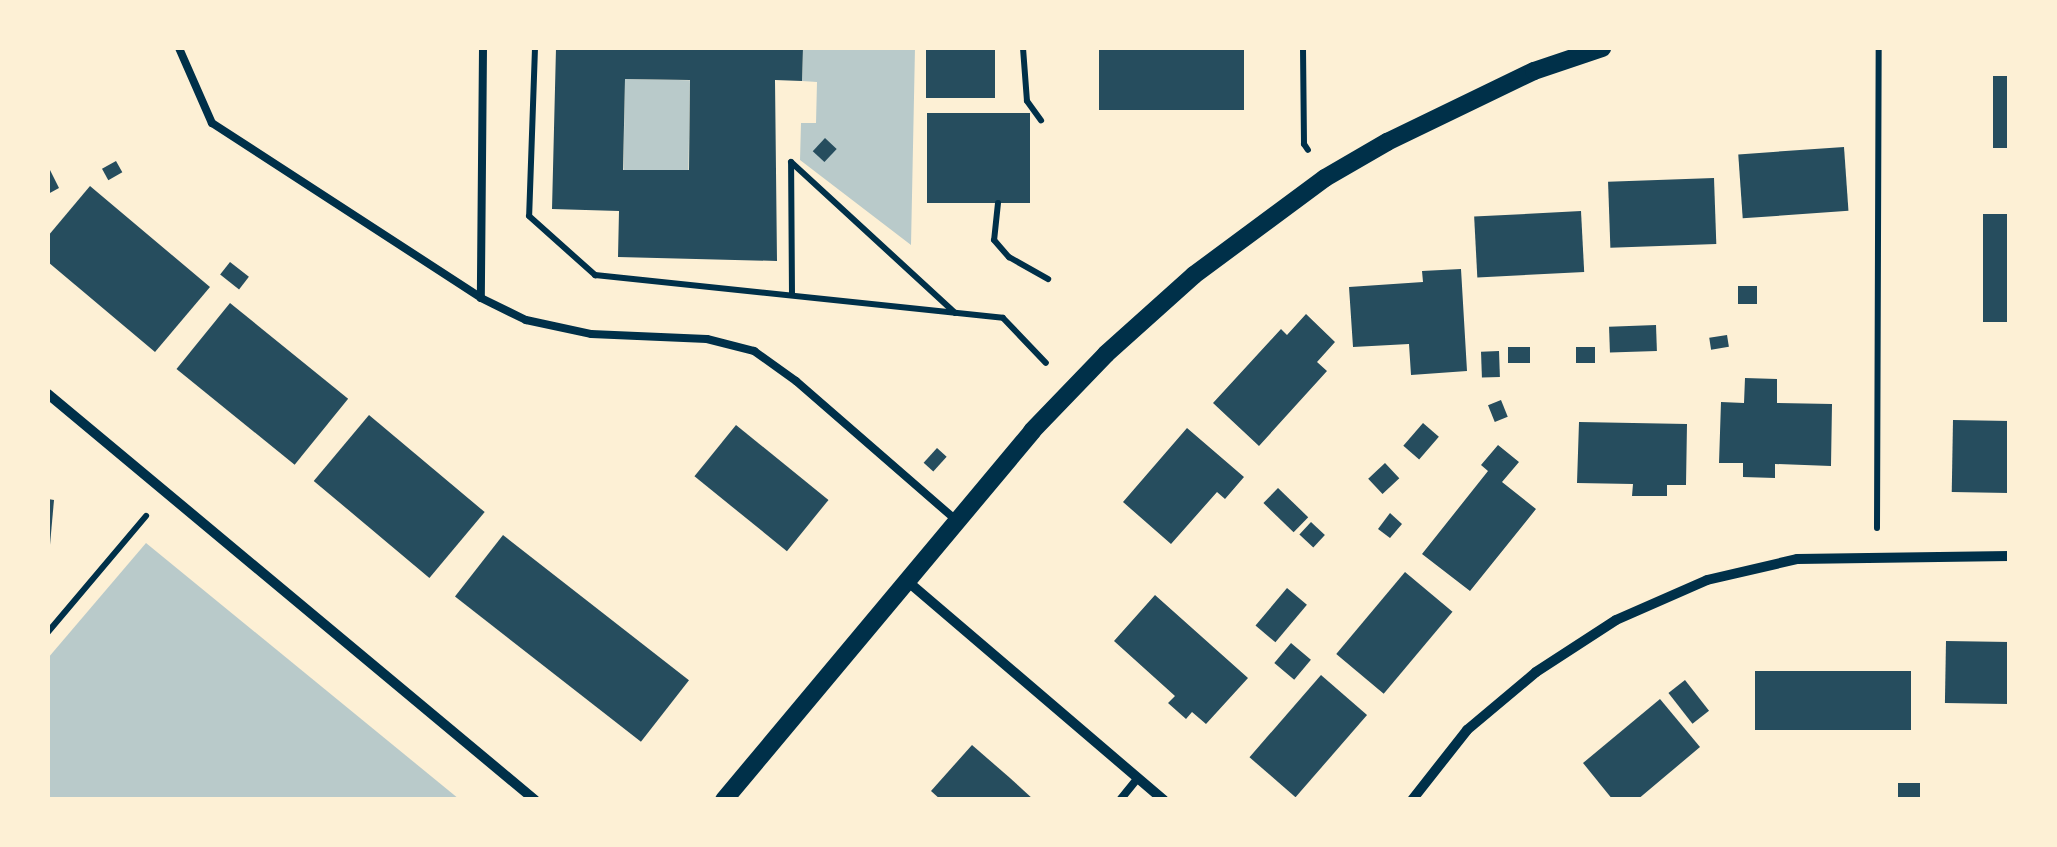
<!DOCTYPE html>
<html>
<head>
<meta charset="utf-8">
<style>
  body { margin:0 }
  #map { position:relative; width:2057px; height:847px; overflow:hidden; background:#fdf0d5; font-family:Georgia,serif }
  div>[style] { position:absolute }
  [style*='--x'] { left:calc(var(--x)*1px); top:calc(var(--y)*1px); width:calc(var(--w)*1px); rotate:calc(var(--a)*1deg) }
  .green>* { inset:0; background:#b9caca; transform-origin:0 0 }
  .building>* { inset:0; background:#264d5e; transform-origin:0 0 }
  .path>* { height:6px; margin:-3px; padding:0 3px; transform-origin:3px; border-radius:3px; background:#003049 }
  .service>* { height:8px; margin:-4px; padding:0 4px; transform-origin:4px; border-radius:4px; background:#003049 }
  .minor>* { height:10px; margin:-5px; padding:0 5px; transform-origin:5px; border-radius:5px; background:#003049 }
  .tertiary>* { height:18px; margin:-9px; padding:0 9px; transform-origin:9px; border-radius:9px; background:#003049 }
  span { translate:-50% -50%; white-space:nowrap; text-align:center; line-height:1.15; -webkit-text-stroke:8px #fdf0d5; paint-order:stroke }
  .frame { position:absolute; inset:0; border:50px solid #fdf0d5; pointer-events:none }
</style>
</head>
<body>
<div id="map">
  <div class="green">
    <div style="clip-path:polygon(803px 48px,915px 48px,911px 245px,800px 160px,801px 123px,816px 123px,817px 82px,802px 81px)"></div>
    <div style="left:625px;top:79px;width:65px;height:91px;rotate:1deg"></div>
    <div style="clip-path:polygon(146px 543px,459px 799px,48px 799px,48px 658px)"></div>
  </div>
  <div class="building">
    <div style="clip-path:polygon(evenodd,556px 48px,803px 48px,802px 81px,775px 80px,777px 261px,618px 257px,619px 211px,552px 209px,556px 48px,625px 79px,690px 80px,689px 170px,623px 170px,625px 79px)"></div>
    <div style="left:926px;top:48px;width:69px;height:50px"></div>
    <div style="left:1099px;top:48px;width:145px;height:62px"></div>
    <div style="left:1993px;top:76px;width:17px;height:72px"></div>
    <div style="left:927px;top:113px;width:103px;height:90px"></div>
    <div style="left:825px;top:138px;width:16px;height:18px;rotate:43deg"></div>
    <div style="left:1844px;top:147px;width:64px;height:106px;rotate:86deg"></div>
    <div style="left:116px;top:161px;width:13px;height:16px;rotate:61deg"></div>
    <div style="clip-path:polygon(48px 166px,59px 188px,48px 194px)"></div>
    <div style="left:1714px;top:178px;width:66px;height:106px;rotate:88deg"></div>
    <div style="clip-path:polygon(90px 186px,210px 287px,155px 352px,48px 262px,48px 236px)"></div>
    <div style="left:1581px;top:211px;width:61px;height:107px;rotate:87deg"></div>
    <div style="left:1983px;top:214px;width:27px;height:108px"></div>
    <div style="left:230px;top:262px;width:24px;height:16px;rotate:38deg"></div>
    <div style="clip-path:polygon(1461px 269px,1467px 371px,1411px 375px,1409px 344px,1353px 347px,1349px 287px,1423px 282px,1422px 271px)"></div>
    <div style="left:1738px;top:286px;width:19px;height:18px"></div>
    <div style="left:230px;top:303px;width:152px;height:85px;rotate:39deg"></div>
    <div style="clip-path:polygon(1306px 314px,1335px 342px,1317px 362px,1327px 371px,1259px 446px,1213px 403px,1281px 329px,1287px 335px)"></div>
    <div style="left:1656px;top:325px;width:26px;height:47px;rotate:88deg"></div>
    <div style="left:1727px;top:335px;width:12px;height:18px;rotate:81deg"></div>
    <div style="left:1530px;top:347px;width:16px;height:22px;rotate:90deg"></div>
    <div style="left:1576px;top:347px;width:19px;height:16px"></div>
    <div style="left:1499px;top:351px;width:26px;height:18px;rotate:88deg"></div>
    <div style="clip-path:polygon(1745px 378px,1777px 379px,1777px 403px,1832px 404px,1831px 466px,1775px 464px,1775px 478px,1743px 477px,1743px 463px,1719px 463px,1721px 402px,1744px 403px)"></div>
    <div style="left:1501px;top:400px;width:18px;height:14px;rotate:68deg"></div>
    <div style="left:369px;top:415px;width:151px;height:86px;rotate:40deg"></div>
    <div style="left:1953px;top:420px;width:57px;height:72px;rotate:1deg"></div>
    <div style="clip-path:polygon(1579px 422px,1687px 424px,1686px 485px,1667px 485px,1667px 496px,1632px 496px,1633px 484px,1577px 483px)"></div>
    <div style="left:1423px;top:423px;width:21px;height:30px;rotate:41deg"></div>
    <div style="left:736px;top:425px;width:119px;height:66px;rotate:39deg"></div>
    <div style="clip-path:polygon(1187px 428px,1244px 477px,1225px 499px,1217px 492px,1171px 544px,1123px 502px)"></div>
    <div style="clip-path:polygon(1498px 445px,1519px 462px,1502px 482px,1536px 509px,1470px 591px,1422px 554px,1488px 471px,1481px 465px)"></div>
    <div style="left:937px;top:448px;width:13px;height:20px;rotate:42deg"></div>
    <div style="left:1385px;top:463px;width:21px;height:23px;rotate:47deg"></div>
    <div style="left:1278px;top:488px;width:42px;height:21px;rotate:44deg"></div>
    <div style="clip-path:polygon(48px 499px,54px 500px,50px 545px,48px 545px)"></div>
    <div style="clip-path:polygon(1390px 513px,1402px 524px,1390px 538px,1378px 529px)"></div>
    <div style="left:1311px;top:522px;width:19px;height:17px;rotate:43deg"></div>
    <div style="left:503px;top:535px;width:236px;height:78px;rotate:38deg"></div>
    <div style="left:1405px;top:572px;width:62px;height:107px;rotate:40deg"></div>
    <div style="left:1287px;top:588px;width:26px;height:49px;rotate:40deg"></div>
    <div style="clip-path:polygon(1155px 595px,1248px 678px,1206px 724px,1192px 712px,1186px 719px,1168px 703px,1175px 696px,1114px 641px)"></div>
    <div style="left:1946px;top:641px;width:64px;height:62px;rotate:1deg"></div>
    <div style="left:1291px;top:643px;width:26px;height:26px;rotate:40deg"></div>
    <div style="left:1755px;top:671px;width:156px;height:59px"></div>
    <div style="left:1321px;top:675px;width:61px;height:109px;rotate:41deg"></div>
    <div style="left:1685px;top:680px;width:39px;height:21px;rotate:52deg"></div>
    <div style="clip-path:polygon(1660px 699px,1700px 747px,1637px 800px,1613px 800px,1583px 763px)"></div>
    <div style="clip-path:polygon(972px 745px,1010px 778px,1034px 800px,941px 800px,931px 791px)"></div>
    <div style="left:1898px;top:783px;width:22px;height:17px"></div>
  </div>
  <div class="path">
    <div style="--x:535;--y:48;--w:168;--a:92"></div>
    <div style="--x:529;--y:216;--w:89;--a:41.8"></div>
    <div style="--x:595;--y:275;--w:410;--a:6"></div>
    <div style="--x:1003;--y:318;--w:62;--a:46.3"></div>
    <div style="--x:1023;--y:48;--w:53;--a:85.7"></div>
    <div style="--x:1027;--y:101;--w:24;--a:54"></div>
    <div style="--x:1303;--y:48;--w:96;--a:89.4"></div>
    <div style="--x:1304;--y:144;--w:7;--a:56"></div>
    <div style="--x:998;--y:203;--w:37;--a:96"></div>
    <div style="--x:994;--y:240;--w:23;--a:49"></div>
    <div style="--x:1009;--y:257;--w:45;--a:29.4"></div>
    <div style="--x:792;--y:295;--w:133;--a:-90.4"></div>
    <div style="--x:791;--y:162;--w:223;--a:42.6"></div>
    <div style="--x:1877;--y:528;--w:480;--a:-89.8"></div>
    <div style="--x:48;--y:632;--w:152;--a:-49.8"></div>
  </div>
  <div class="service">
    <div style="--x:179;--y:48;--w:82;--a:66.3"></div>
    <div style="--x:212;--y:123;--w:321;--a:33"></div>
    <div style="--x:483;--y:48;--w:250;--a:90.5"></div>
    <div style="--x:481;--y:298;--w:50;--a:26.1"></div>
    <div style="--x:526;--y:320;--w:66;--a:12.2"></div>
    <div style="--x:591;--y:334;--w:116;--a:2.5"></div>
    <div style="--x:707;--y:339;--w:49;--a:14.3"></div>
    <div style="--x:754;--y:351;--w:52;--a:35.5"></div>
    <div style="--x:796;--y:381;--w:212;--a:41"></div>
    <div style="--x:1120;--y:800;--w:28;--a:-51"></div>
  </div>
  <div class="minor">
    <div style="--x:48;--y:394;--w:634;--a:39.82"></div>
    <div style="--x:906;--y:580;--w:339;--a:40.5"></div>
    <div style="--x:1412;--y:800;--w:89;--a:-51.8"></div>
    <div style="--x:1467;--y:730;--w:90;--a:-40"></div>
    <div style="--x:1536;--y:672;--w:95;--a:-33"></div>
    <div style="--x:1616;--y:620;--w:99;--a:-23.7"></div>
    <div style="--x:1707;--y:580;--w:92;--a:-13.1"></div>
    <div style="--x:1797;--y:559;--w:213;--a:-0.8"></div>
  </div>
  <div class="tertiary">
    <div style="--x:724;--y:800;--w:481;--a:-50.1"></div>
    <div style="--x:1032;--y:431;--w:107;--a:-46.1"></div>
    <div style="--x:1106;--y:354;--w:118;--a:-41.9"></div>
    <div style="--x:1194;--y:275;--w:163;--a:-36.5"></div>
    <div style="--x:1325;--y:178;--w:72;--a:-30.1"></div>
    <div style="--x:1387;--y:142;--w:163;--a:-25.8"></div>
    <div style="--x:1534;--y:71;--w:72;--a:-18.7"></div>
  </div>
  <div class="frame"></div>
</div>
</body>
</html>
